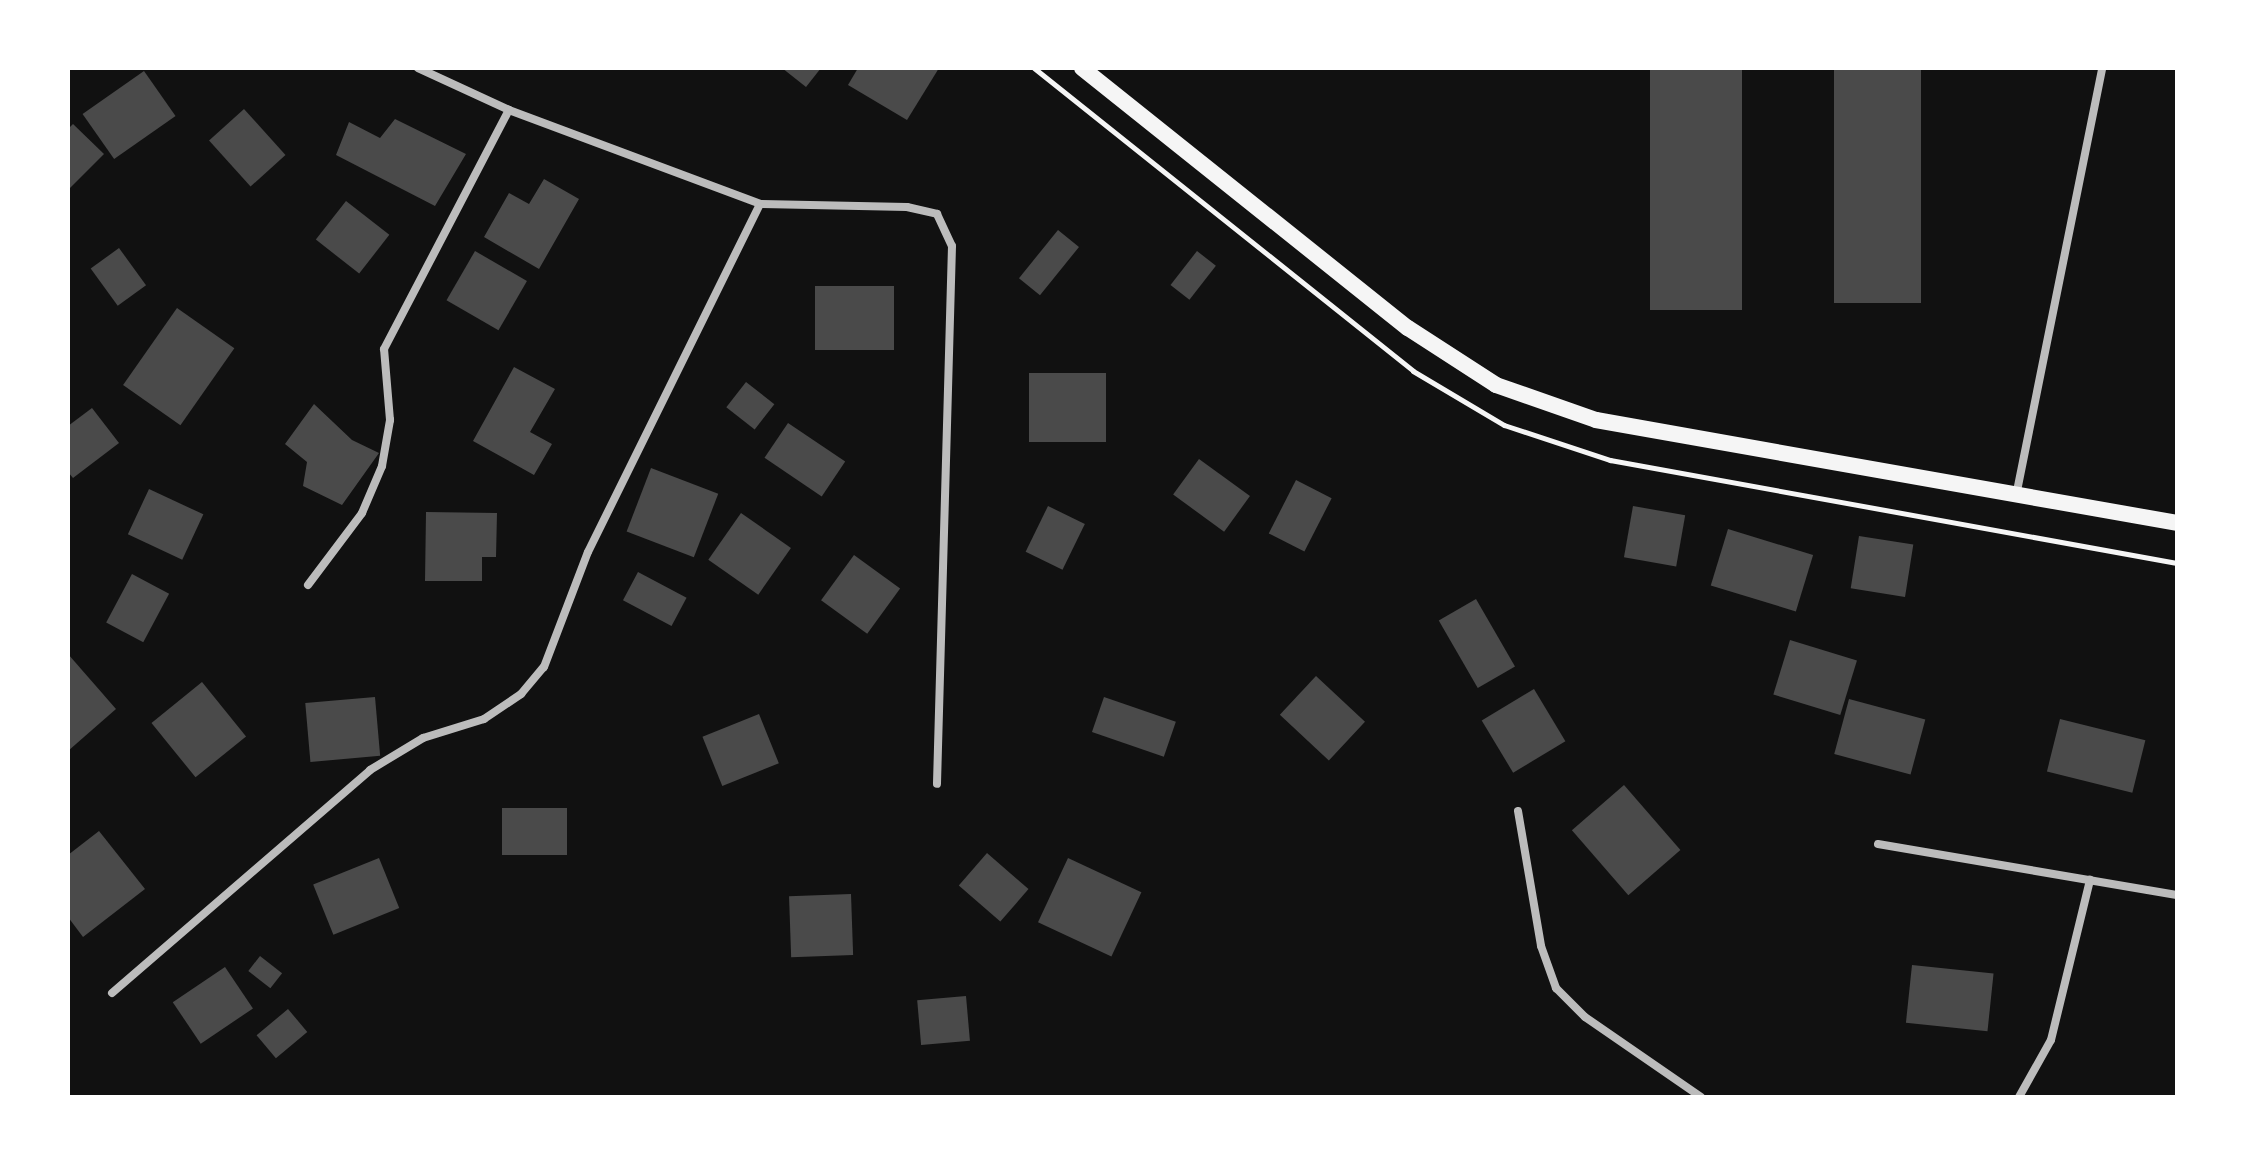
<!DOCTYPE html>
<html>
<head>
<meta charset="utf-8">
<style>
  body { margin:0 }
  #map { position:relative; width:2245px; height:1165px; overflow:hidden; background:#111; font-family:"Source Serif 4",serif }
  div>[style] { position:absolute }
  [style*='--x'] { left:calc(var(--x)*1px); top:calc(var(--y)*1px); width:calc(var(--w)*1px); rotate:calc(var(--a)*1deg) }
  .building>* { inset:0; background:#4a4a4a; transform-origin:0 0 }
  .path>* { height:5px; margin:-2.5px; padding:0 2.5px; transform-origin:2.5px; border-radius:2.5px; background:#f5f5f5 }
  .minor>* { height:8px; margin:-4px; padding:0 4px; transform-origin:4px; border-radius:4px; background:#bcbcbc }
  .secondary>* { height:16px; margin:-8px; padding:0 8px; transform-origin:8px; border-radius:8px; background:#f5f5f5 }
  span { translate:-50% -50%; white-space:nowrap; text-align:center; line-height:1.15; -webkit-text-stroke:8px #fff; paint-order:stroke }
  .frame { position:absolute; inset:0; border:70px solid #fff; pointer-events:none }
</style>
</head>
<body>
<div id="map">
  <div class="building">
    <div style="clip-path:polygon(782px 68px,821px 68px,806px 87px)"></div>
    <div style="clip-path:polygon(858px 68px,939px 68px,907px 120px,848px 85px)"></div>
    <div style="left:1650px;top:68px;width:92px;height:242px"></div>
    <div style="left:1834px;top:68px;width:87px;height:235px"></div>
    <div style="left:144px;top:71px;width:55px;height:75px;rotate:55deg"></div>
    <div style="left:244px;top:109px;width:62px;height:47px;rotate:48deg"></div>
    <div style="clip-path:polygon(395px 119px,466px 154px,435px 206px,336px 155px,349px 122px,380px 138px)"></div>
    <div style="clip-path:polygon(73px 124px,104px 154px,68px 190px,68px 129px)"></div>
    <div style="clip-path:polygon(544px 179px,579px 199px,539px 269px,484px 237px,509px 193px,529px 204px)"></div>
    <div style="left:346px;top:201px;width:55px;height:49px;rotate:38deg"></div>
    <div style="left:1058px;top:230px;width:27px;height:62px;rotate:39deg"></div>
    <div style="left:119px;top:248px;width:46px;height:35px;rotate:54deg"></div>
    <div style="left:475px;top:251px;width:60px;height:57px;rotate:30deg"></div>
    <div style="left:1197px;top:251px;width:24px;height:43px;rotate:38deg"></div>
    <div style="left:815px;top:286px;width:79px;height:64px"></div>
    <div style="left:177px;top:308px;width:70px;height:94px;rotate:35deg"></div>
    <div style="clip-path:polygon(514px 367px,555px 389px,530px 432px,552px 444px,534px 475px,473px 441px)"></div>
    <div style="left:1029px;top:373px;width:77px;height:69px"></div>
    <div style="left:746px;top:382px;width:36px;height:32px;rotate:38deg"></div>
    <div style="clip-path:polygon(314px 404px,352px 440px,379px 453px,342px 505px,303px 486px,307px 462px,285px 444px)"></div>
    <div style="clip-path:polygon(92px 408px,119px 443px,73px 478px,68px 472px,68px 426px)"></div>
    <div style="left:788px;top:423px;width:69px;height:42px;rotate:34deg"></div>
    <div style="left:1199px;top:459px;width:63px;height:44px;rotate:36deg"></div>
    <div style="left:651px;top:468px;width:72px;height:68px;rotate:21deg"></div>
    <div style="left:1296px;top:480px;width:40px;height:60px;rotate:27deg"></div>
    <div style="left:149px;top:489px;width:60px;height:50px;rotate:25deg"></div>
    <div style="left:1048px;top:506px;width:41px;height:51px;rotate:26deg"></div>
    <div style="left:1633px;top:506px;width:53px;height:52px;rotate:10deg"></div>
    <div style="clip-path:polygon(426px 512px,497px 513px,496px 557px,482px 557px,482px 581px,425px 581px)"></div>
    <div style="left:741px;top:513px;width:61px;height:57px;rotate:35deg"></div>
    <div style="left:1728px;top:529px;width:89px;height:59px;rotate:17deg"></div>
    <div style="left:1859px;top:536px;width:55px;height:53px;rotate:9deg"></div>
    <div style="left:854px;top:555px;width:57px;height:56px;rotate:36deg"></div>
    <div style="left:638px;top:572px;width:55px;height:32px;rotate:28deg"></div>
    <div style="left:132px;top:574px;width:42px;height:55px;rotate:28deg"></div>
    <div style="left:1476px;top:599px;width:78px;height:43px;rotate:60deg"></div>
    <div style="left:1790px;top:640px;width:70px;height:57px;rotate:17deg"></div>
    <div style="clip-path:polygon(68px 654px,116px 709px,68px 751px)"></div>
    <div style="left:1316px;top:676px;width:67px;height:53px;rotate:43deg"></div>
    <div style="left:202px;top:682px;width:70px;height:65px;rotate:51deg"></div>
    <div style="left:1534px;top:689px;width:61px;height:61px;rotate:59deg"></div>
    <div style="left:375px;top:697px;width:59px;height:70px;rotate:85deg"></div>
    <div style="left:1104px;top:697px;width:76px;height:37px;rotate:19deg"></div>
    <div style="left:1849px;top:699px;width:79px;height:57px;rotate:15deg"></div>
    <div style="left:759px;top:714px;width:53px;height:61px;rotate:68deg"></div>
    <div style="left:2060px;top:719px;width:88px;height:54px;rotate:14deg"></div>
    <div style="left:1624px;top:785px;width:86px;height:69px;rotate:49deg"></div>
    <div style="left:502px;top:808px;width:65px;height:47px"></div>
    <div style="clip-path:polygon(99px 831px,145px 889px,83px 937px,68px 917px,68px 855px)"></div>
    <div style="left:987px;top:853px;width:55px;height:43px;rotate:41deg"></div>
    <div style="left:379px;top:858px;width:54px;height:71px;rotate:68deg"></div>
    <div style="left:1068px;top:858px;width:81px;height:71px;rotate:25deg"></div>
    <div style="left:851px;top:894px;width:61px;height:62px;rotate:88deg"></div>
    <div style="left:260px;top:956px;width:28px;height:19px;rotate:38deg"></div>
    <div style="left:1912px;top:965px;width:82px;height:58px;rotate:6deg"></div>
    <div style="left:225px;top:967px;width:50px;height:63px;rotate:56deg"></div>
    <div style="left:966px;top:996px;width:45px;height:49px;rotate:85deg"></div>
    <div style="left:288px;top:1009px;width:30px;height:41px;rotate:50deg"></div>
  </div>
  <div class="path">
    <div style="--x:1034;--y:68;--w:485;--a:38.6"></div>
    <div style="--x:1413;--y:371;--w:106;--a:30.7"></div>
    <div style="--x:1504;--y:425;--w:112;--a:18.3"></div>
    <div style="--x:1610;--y:460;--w:576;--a:10.3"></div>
  </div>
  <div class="minor">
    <div style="--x:418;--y:68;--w:100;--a:24.8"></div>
    <div style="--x:509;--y:110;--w:268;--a:20.5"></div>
    <div style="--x:760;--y:204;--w:147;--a:1.2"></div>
    <div style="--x:907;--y:207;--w:31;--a:13"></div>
    <div style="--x:937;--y:214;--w:35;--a:65"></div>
    <div style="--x:952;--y:246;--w:538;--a:91.6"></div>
    <div style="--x:2017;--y:491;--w:431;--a:-78.6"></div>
    <div style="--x:308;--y:585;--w:90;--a:-53.1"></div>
    <div style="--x:362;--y:513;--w:51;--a:-66.9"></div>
    <div style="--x:382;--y:466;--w:47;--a:-80.1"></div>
    <div style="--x:390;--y:420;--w:71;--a:-94.8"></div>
    <div style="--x:384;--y:349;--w:270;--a:-62.4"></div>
    <div style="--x:1518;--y:811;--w:137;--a:80.3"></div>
    <div style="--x:1541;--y:946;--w:45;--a:70.3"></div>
    <div style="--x:1556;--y:988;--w:41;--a:45"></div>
    <div style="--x:1585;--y:1017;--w:141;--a:34.6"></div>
    <div style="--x:1878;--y:844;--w:303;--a:9.7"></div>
    <div style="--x:112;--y:993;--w:341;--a:-40.8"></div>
    <div style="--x:370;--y:770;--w:62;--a:-31.1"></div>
    <div style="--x:423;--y:738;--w:64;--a:-17.3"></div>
    <div style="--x:484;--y:719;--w:45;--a:-34"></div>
    <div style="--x:521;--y:694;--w:35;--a:-50"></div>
    <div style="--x:544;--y:667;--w:123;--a:-69.1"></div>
    <div style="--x:588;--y:552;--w:388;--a:-63.7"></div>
    <div style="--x:2019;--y:1097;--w:65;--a:-60.7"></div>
    <div style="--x:2051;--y:1040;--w:165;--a:-76.3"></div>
  </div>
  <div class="secondary">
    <div style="--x:1082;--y:68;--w:417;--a:38.6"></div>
    <div style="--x:1408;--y:328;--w:105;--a:32.9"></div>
    <div style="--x:1496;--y:385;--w:106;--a:19.3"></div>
    <div style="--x:1596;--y:420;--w:590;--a:10.05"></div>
  </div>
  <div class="frame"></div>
</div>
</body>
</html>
